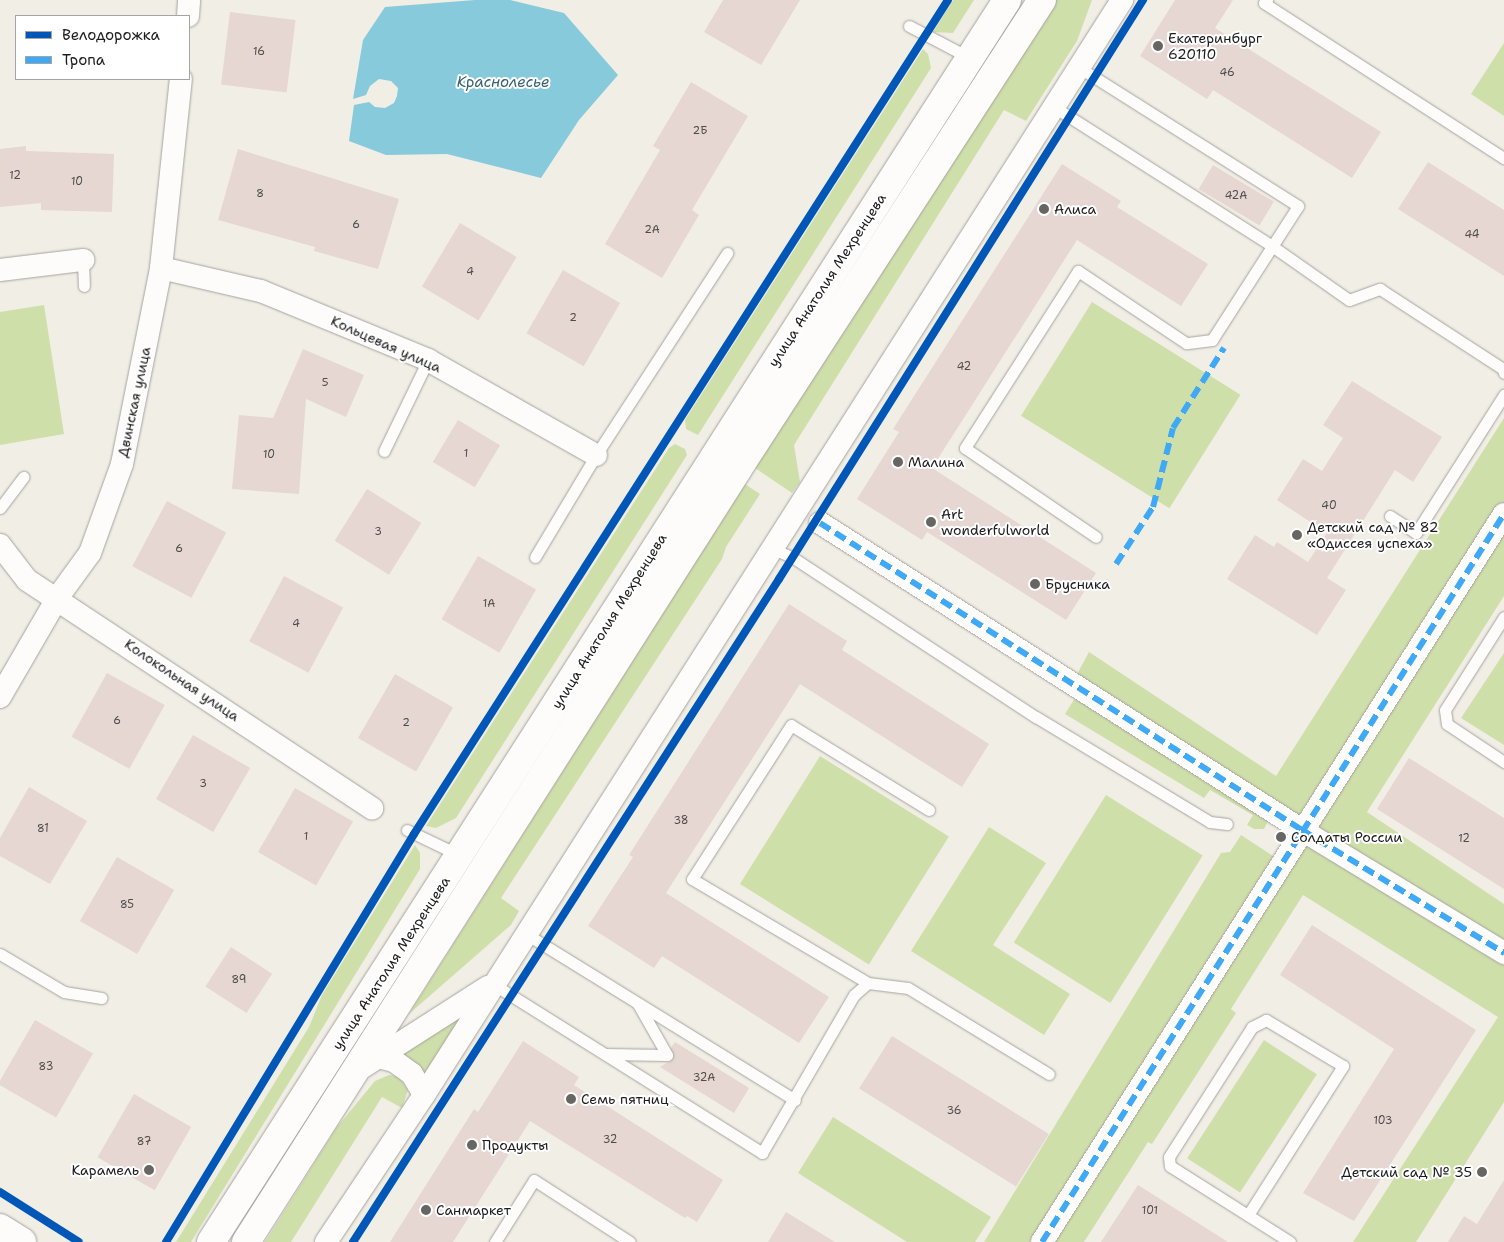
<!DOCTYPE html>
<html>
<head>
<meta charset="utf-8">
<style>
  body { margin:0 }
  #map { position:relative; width:1504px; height:1242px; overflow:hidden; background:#f1eee6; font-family:"Shantell Sans",sans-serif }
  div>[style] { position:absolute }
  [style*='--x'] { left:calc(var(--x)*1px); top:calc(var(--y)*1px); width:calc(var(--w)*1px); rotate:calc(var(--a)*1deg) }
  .green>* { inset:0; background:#cfdfaa; transform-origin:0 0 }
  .water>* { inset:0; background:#86cadb }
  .building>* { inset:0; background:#e6d7d3; transform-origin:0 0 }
  .roads { filter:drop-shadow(0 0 1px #a5a39e) drop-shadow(0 0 1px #a5a39e) }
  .lane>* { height:11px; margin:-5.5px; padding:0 5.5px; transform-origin:5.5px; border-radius:5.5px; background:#fdfcfb }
  .street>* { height:22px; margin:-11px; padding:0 11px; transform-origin:11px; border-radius:11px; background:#fdfcfb }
  .secondary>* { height:28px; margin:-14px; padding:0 14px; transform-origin:14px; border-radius:14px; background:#fdfcfb }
  .quiet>* { height:6px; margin-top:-3px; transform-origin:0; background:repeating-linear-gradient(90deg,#3fa9f5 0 12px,transparent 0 18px) }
  .cycleway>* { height:8px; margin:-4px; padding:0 4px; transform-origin:4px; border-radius:4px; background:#0057b8 }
  .dots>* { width:14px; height:14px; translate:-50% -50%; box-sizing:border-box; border:2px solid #fff; border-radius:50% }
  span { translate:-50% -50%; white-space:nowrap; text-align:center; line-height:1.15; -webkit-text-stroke:4px #fff; paint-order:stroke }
  .number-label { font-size:11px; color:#4e4b4a }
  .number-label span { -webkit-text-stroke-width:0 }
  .poi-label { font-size:14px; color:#1c1c1c }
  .left { translate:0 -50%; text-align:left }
  .right { translate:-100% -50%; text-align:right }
  .street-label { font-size:14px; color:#1c1c1c }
  .water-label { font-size:15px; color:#376370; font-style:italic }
  .legend { position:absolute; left:15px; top:15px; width:175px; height:65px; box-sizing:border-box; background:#fff; border:1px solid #a4a4a4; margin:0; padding:6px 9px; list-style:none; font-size:15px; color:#1c1c1c }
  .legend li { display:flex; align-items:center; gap:10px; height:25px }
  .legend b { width:25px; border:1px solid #a4a4a4 }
</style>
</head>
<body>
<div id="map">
  <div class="green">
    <div style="clip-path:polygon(953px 0,974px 0,953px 33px,933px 32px)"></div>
    <div style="clip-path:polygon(1050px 0,1092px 0,1077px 41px,1026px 121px,1004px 110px,794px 445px,800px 482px,792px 493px,755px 468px)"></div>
    <div style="clip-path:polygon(1504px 43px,1504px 116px,1471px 94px)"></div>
    <div style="clip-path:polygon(923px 49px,928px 54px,931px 68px,698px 435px,686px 429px,685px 420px)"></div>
    <div style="left:1092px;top:302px;width:175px;height:134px;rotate:32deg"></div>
    <div style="clip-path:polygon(44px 305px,64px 434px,0 445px,0 312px)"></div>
    <div style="clip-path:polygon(1504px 418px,1504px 596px,1367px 812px,1504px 904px,1504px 1102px,1416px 1242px,1353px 1242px,1498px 1017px,1303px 895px,1231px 1009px,1236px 1013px,1152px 1144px,1148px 1142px,1084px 1242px,984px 1242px,1221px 853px,1230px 852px,1241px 835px,1276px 858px,1303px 839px,1075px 678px,1089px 652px,1276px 776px)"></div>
    <div style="clip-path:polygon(675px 444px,685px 449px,687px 455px,456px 818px,436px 828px,426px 826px,669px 448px)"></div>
    <div style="clip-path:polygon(745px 484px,760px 494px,726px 547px,722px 559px,501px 898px,519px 911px,511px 925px,409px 1014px)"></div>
    <div style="clip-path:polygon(1504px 653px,1504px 745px,1461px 718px)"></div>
    <div style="clip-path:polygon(1075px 698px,1270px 817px,1264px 829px,1254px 829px,1247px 825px,1253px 815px,1210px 790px,1204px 798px,1065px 714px)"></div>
    <div style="left:820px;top:756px;width:152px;height:151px;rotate:32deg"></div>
    <div style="left:1106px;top:795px;width:114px;height:174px;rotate:32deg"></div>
    <div style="clip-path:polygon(989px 827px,1046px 863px,993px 945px,1070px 994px,1044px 1035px,911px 951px)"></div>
    <div style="clip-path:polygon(415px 845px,420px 853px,420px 869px,191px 1242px,176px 1242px,309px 1027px,322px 995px)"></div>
    <div style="clip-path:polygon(472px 1005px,425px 1081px,397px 1055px)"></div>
    <div style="left:1264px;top:1040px;width:63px;height:141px;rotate:33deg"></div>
    <div style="clip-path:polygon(389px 1075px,398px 1076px,408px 1090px,402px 1108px,382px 1097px,291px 1242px,265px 1242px,337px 1127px,375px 1081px)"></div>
    <div style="clip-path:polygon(833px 1117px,991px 1217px,975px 1242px,907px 1242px,798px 1173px)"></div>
  </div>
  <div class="water">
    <div style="clip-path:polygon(475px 0,510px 0,564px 13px,618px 75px,579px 120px,541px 178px,447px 154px,386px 155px,349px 141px,354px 105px,369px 102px,375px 107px,385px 108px,394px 103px,397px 96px,398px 88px,391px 81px,379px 79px,370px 86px,366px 95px,353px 99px,363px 40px,385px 7px)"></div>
  </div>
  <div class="building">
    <div style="clip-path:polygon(723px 0,800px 0,761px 65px,704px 32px)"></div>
    <div style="clip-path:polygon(1175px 0,1233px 0,1215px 28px,1381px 132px,1352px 178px,1213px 90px,1207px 99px,1140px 56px)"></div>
    <div style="left:230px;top:12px;width:66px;height:73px;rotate:7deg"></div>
    <div style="clip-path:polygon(691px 82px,748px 116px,692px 210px,699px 215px,662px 278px,605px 244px,660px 150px,653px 146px)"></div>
    <div style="clip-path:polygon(26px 146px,26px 151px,114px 154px,112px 212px,41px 210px,41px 203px,0 207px,0 149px)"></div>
    <div style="clip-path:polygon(238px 149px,399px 199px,378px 269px,314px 251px,315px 247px,218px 220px)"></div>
    <div style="clip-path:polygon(1428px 162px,1504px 210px,1504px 276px,1398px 209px)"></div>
    <div style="clip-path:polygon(1062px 164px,1121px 201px,1117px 207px,1208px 264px,1181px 306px,1077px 240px,932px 468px,1096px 573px,1066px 620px,927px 532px,922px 540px,857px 499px,899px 432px,893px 429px)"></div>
    <div style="left:1213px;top:165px;width:71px;height:28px;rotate:31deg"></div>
    <div style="left:460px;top:223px;width:66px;height:74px;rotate:31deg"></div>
    <div style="left:563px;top:270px;width:66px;height:73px;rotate:30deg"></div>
    <div style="clip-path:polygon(303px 349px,364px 375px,346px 417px,306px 399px,299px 494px,232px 489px,239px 415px,273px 418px)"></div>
    <div style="clip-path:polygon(1352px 381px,1442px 437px,1413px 482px,1395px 470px,1327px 578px,1346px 590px,1317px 635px,1227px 579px,1255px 535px,1274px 547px,1277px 542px,1308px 562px,1327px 533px,1277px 500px,1303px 459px,1322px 471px,1343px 438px,1323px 425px)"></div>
    <div style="left:458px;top:420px;width:49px;height:49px;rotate:31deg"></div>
    <div style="left:367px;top:489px;width:64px;height:61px;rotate:32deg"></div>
    <div style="left:167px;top:501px;width:67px;height:74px;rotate:28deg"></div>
    <div style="left:478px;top:556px;width:67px;height:73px;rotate:30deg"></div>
    <div style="left:284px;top:576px;width:67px;height:74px;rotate:28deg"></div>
    <div style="clip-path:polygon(789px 604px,847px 641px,842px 650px,989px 744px,962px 787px,800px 684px,666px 893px,829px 997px,799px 1043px,662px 956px,654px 968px,588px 926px,633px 857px,629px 855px)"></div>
    <div style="left:107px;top:673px;width:66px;height:73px;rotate:29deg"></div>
    <div style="left:395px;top:674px;width:67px;height:74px;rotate:30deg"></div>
    <div style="left:193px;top:735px;width:66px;height:74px;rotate:30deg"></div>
    <div style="clip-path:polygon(1409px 758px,1504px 818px,1504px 889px,1377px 809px)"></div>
    <div style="clip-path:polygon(29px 787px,87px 821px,50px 884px,0 856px,0 838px)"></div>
    <div style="left:295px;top:788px;width:67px;height:74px;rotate:30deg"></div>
    <div style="left:117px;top:857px;width:66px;height:74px;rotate:30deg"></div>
    <div style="clip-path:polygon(1312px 925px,1476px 1030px,1354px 1221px,1303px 1193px,1394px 1049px,1280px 975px)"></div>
    <div style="left:231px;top:947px;width:49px;height:47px;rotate:33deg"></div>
    <div style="left:35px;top:1020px;width:67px;height:74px;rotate:30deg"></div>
    <div style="left:892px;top:1036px;width:185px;height:62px;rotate:32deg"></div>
    <div style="clip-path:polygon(523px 1041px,579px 1077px,574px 1085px,723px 1180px,697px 1222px,687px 1216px,685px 1218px,530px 1121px,453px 1242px,390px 1242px,474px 1109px,478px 1112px)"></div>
    <div style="clip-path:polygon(675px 1042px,749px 1088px,734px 1113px,660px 1067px,673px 1059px,671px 1048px)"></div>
    <div style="left:134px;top:1094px;width:66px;height:73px;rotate:30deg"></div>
    <div style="clip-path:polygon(1504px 1180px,1504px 1242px,1448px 1242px,1464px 1216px,1477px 1224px)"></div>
    <div style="clip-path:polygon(1138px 1185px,1228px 1242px,1101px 1242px)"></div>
    <div style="clip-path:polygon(786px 1212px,835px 1242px,768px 1242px)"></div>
  </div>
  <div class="roads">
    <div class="lane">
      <div style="--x:1267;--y:0;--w:4;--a:135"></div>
      <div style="--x:1264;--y:3;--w:286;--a:32.9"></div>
      <div style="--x:909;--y:26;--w:69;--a:27.7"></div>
      <div style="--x:1080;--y:68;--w:258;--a:32.3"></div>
      <div style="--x:1298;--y:206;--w:159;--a:122.7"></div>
      <div style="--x:1212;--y:340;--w:26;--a:173"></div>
      <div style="--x:1186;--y:343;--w:130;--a:-146.3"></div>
      <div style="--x:1078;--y:271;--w:210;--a:122.6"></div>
      <div style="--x:965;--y:448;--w:158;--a:34.2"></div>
      <div style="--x:1054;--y:107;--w:259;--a:32.5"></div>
      <div style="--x:1272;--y:246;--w:94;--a:35"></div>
      <div style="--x:1349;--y:300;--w:33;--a:-20"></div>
      <div style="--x:1380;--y:289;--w:147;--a:33"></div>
      <div style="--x:1503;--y:369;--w:4;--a:76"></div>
      <div style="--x:83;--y:260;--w:26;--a:88"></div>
      <div style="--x:384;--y:451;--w:101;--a:-64.2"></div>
      <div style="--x:0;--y:508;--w:39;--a:-53"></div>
      <div style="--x:1390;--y:516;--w:31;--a:33"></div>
      <div style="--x:1416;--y:533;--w:164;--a:-57.5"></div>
      <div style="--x:773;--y:549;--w:21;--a:23"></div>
      <div style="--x:792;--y:557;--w:292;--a:33.3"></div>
      <div style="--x:1036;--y:717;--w:203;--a:31.1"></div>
      <div style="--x:1210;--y:822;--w:17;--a:7"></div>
      <div style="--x:535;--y:557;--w:119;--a:-59.1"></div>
      <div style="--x:596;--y:455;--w:241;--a:-57"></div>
      <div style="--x:1504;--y:617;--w:110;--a:122.4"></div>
      <div style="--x:1445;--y:710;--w:14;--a:82"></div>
      <div style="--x:1447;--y:724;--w:69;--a:33.7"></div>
      <div style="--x:929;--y:810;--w:162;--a:-148.4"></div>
      <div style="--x:791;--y:725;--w:183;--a:122.7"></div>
      <div style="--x:692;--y:879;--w:204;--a:30.6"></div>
      <div style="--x:868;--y:983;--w:40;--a:7.1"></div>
      <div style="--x:908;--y:988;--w:165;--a:31.4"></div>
      <div style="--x:407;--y:830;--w:58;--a:25.7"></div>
      <div style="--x:526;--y:934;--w:316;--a:31.7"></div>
      <div style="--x:0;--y:954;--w:74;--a:30.7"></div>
      <div style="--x:64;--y:992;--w:38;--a:9"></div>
      <div style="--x:493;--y:984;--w:318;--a:32.1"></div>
      <div style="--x:762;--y:1153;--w:183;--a:-59.8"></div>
      <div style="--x:854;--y:995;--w:18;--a:-41"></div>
      <div style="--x:605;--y:1054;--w:62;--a:0.9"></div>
      <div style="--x:667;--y:1055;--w:59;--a:-119.6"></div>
      <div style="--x:1248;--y:1215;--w:177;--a:-57.5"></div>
      <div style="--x:1343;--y:1066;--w:90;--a:-149.1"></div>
      <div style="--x:1266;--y:1020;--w:16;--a:153"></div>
      <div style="--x:1252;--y:1027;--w:154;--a:122.6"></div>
      <div style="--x:1169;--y:1157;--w:9;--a:84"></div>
      <div style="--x:1170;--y:1166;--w:142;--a:32.3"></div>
      <div style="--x:495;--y:1242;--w:73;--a:-57.8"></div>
      <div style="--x:534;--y:1180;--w:114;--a:32.9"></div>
    </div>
    <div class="street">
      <div style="--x:188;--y:16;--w:16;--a:-86"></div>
      <div style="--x:161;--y:268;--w:103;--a:13"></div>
      <div style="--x:261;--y:291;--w:181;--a:22.4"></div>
      <div style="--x:428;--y:360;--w:193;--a:29.5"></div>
      <div style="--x:0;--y:270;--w:84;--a:-6.9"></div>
      <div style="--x:820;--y:523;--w:571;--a:32.49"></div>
      <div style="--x:1302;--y:830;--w:237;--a:31.3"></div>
      <div style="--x:0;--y:545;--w:44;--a:52.4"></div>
      <div style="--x:27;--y:580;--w:414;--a:33.5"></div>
      <div style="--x:0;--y:697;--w:116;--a:-59.9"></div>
      <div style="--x:58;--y:597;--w:54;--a:-54"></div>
      <div style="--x:90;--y:553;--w:95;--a:-70.2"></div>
      <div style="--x:122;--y:464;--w:200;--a:-78.7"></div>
      <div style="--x:161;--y:268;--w:190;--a:-84"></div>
      <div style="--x:378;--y:1057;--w:16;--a:14"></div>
      <div style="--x:394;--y:1061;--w:22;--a:36"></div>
      <div style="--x:412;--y:1074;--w:24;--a:60"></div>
      <div style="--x:355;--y:1072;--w:158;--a:-32.6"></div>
      <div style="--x:326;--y:1242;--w:177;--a:-56.3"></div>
      <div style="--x:424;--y:1095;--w:1299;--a:-57.48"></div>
      <div style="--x:1042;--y:1242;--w:862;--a:-57.6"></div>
    </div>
    <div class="secondary">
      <div style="--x:0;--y:1228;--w:26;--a:32"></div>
      <div style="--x:211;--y:1242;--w:1475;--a:-57.34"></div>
      <div style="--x:246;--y:1242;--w:916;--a:-57.52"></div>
      <div style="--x:738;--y:469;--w:559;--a:-57.05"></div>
    </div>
  </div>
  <div class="quiet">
    <div style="--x:820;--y:523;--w:571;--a:32.49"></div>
    <div style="--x:1302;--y:830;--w:237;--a:31.3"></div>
    <div style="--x:1116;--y:564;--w:68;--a:-57"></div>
    <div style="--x:1153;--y:507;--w:81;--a:-75.8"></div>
    <div style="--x:1173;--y:428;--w:95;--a:-57.5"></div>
    <div style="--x:1042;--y:1242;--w:862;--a:-57.6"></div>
  </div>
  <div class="cycleway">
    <div style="--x:0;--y:1192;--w:93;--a:32.3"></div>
    <div style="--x:166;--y:1242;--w:477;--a:-58.7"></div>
    <div style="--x:414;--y:834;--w:990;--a:-57.37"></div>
    <div style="--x:353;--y:1242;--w:788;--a:-57.28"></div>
    <div style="--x:779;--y:579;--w:684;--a:-57.84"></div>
  </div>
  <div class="dots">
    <div style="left:1158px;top:46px;background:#676663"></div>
    <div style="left:1044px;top:209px;background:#676663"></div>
    <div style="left:898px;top:462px;background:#676663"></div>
    <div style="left:931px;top:522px;background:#676663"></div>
    <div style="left:1297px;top:535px;background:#676663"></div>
    <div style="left:1035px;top:584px;background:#676663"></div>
    <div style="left:1281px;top:837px;background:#676663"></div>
    <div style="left:571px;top:1099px;background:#676663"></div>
    <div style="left:472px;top:1145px;background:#676663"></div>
    <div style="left:149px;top:1170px;background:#676663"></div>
    <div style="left:1482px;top:1172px;background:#676663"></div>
    <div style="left:426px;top:1210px;background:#676663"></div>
  </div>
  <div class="number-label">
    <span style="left:259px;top:52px">16</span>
    <span style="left:1227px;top:73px">46</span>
    <span style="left:700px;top:131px">2Б</span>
    <span style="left:15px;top:176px">12</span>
    <span style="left:77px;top:182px">10</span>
    <span style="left:260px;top:194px">8</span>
    <span style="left:1236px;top:196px">42А</span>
    <span style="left:356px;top:225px">6</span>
    <span style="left:652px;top:230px">2А</span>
    <span style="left:1472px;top:235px">44</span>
    <span style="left:470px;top:272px">4</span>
    <span style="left:573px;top:318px">2</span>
    <span style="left:964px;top:367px">42</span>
    <span style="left:325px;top:383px">5</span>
    <span style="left:466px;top:454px">1</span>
    <span style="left:269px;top:455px">10</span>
    <span style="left:1329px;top:506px">40</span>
    <span style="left:378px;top:532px">3</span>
    <span style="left:179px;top:549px">6</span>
    <span style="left:489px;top:604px">1А</span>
    <span style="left:296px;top:624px">4</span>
    <span style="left:117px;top:721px">6</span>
    <span style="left:406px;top:723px">2</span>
    <span style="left:203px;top:784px">3</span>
    <span style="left:681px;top:821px">38</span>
    <span style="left:43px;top:829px">81</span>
    <span style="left:306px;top:837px">1</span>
    <span style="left:1464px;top:839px">12</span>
    <span style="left:127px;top:905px">85</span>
    <span style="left:239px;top:980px">89</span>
    <span style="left:46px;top:1067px">83</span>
    <span style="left:704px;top:1078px">32А</span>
    <span style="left:954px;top:1111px">36</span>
    <span style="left:1383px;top:1121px">103</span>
    <span style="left:610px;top:1140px">32</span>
    <span style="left:144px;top:1142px">87</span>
    <span style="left:1150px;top:1211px">101</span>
  </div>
  <div class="poi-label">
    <span class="left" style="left:1168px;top:46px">Екатеринбург<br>620110</span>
    <span class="left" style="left:1054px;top:209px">Алиса</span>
    <span class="left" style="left:908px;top:462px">Малина</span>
    <span class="left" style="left:941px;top:522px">Art<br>wonderfulworld</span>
    <span class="left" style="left:1307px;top:535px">Детский сад № 82<br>«Одиссея успеха»</span>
    <span class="left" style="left:1045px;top:584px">Брусника</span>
    <span class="left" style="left:1291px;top:837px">Солдаты России</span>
    <span class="left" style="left:581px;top:1099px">Семь пятниц</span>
    <span class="left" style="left:482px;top:1145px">Продукты</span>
    <span class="right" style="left:139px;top:1170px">Карамель</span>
    <span class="right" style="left:1472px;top:1172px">Детский сад № 35</span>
    <span class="left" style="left:436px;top:1210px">Санмаркет</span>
  </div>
  <div class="street-label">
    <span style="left:827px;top:280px;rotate:-57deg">улица Анатолия Мехренцева</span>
    <span style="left:386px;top:344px;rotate:24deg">Кольцевая улица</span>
    <span style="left:134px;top:402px;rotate:-78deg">Двинская улица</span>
    <span style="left:609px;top:621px;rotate:-58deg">улица Анатолия Мехренцева</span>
    <span style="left:182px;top:680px;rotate:34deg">Колокольная улица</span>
    <span style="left:391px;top:963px;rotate:-57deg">улица Анатолия Мехренцева</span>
  </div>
  <div class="water-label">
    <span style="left:503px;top:83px">Краснолесье</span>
  </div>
  <ul class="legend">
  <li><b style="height:6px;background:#0057b8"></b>Велодорожка</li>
  <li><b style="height:6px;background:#3fa9f5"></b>Тропа</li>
  </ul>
</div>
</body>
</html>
